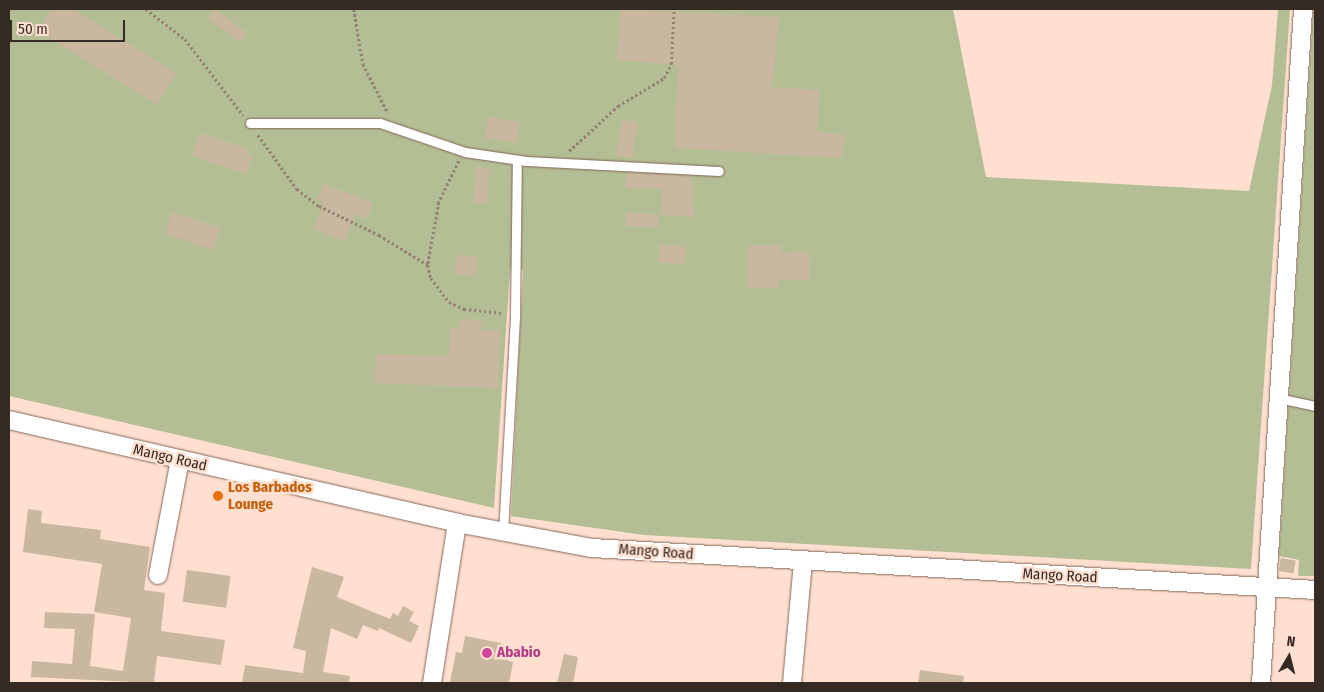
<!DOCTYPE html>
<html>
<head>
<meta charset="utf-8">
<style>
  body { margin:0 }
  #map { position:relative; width:1324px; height:692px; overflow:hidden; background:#fedfd0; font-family:"Fira Sans Condensed",sans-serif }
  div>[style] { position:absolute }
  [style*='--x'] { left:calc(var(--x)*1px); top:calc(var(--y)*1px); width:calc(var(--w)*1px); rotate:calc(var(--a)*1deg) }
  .green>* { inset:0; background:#b4be94 }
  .building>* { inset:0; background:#c9b79f; transform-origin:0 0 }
  .path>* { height:2.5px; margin-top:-1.25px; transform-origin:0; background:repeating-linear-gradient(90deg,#947f75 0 2.5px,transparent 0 5px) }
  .roads { filter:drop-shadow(0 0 1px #83685b) drop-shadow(0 0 1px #83685b) }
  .lane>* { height:9px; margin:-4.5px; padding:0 4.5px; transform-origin:4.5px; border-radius:4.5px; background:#fff }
  .street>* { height:18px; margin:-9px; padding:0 9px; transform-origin:9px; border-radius:9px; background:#fff }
  .dots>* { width:14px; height:14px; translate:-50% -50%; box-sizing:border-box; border:2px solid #fedfd0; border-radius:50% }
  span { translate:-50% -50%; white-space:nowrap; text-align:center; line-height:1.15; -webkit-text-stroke:5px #fedfd0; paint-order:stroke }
  .street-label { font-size:15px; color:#362a25 }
  .food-label { font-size:15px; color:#c56008; font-weight:700 }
  .left { translate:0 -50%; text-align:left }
  .hotel-label { font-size:15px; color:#b23c85; font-weight:700 }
  .frame { position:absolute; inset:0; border:10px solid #362a25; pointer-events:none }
  .north { position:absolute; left:1264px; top:632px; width:50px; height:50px; -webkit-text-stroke:4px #fedfd0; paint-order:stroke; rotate:8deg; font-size:14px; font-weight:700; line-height:20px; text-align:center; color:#362a25 }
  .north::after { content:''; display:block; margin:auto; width:18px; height:22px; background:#362a25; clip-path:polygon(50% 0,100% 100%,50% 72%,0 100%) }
  .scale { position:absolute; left:10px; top:20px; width:115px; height:22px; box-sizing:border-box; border:2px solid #362a25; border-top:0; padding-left:6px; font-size:15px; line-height:18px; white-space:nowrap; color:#362a25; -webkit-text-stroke:4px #fedfd0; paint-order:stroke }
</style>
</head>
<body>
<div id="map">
  <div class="green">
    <div style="clip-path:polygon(9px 9px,953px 9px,986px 177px,1249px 191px,1272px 85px,1278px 9px,1290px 9px,1251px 569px,644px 535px,511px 516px,523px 270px,510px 271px,494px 508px,9px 396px)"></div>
    <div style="clip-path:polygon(1313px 9px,1315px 9px,1315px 576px,1298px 576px,1299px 560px,1279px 556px)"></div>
  </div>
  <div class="building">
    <div style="clip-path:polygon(52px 9px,73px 9px,176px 73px,157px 104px,38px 31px)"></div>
    <div style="left:215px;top:9px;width:39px;height:12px;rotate:36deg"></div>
    <div style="clip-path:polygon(621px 9px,779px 17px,772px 87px,820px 90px,817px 132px,845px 135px,842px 158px,675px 148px,678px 65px,617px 60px)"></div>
    <div style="left:488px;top:117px;width:32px;height:21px;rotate:9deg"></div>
    <div style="left:621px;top:120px;width:16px;height:36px;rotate:7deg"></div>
    <div style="clip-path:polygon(200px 133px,248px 149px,247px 154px,252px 156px,247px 174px,192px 156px)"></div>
    <div style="left:476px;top:167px;width:13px;height:36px;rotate:4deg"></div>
    <div style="clip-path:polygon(626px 172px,691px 176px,694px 217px,661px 215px,662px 189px,625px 188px)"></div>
    <div style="clip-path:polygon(324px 184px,373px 203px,367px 219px,355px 214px,345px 241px,313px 229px,324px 202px,317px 200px)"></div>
    <div style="left:172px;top:212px;width:51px;height:23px;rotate:18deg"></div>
    <div style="left:626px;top:213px;width:33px;height:13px;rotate:3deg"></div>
    <div style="left:660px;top:244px;width:26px;height:18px;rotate:7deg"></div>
    <div style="clip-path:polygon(781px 245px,781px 253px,809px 252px,810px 280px,778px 280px,778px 288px,748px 288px,748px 246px)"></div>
    <div style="left:456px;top:255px;width:21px;height:19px;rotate:5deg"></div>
    <div style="clip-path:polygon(460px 319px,481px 320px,480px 330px,500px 330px,498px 388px,375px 383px,376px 354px,449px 356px,450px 328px,460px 329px)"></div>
    <div style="clip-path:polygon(28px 509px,42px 511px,41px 523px,101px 530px,100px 539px,150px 547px,144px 590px,165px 593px,161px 631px,225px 640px,221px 665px,157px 656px,154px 683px,31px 677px,32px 661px,72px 664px,75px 629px,44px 628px,45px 612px,95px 614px,90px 666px,123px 671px,131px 618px,94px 612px,102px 564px,23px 552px)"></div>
    <div style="left:1281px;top:558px;width:15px;height:13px;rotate:11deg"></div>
    <div style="clip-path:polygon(312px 567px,344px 577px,337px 597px,390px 619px,393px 613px,398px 616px,403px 606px,414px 612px,409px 621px,419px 626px,411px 643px,379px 628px,378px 631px,363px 625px,357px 639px,331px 628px,323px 672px,350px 676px,349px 683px,242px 683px,245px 665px,303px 673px,306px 651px,293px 648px)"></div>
    <div style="left:187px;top:570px;width:44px;height:32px;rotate:8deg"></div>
    <div style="clip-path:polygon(465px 636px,501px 643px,508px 661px,513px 662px,509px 683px,450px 682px,456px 652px,462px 653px)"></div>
    <div style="clip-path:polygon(564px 654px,578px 657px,573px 683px,557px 683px)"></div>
    <div style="clip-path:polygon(920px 670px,964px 676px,963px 683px,918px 683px)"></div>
  </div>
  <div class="path">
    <div style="--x:146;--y:9;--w:49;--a:37.6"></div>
    <div style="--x:185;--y:39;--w:96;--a:52.7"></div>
    <div style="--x:354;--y:9;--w:56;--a:80.7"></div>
    <div style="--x:363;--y:64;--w:55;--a:63"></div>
    <div style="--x:258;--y:135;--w:67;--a:54.2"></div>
    <div style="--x:297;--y:189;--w:28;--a:38"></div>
    <div style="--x:319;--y:206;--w:67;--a:25.8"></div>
    <div style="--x:379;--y:235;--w:57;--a:31.5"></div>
    <div style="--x:569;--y:151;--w:67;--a:-42.6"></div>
    <div style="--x:618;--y:106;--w:54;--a:-31.3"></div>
    <div style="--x:664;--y:78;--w:16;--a:-63"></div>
    <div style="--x:671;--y:64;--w:55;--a:-86.9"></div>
    <div style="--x:459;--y:161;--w:46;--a:116"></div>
    <div style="--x:439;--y:202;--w:64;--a:99.9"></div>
    <div style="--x:428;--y:265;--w:13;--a:77"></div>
    <div style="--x:431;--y:278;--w:30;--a:53"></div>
    <div style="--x:449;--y:302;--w:17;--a:25"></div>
    <div style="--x:464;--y:309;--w:39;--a:6"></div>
  </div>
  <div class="roads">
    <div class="lane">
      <div style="--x:250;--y:123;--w:130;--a:0"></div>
      <div style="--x:380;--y:123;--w:90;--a:18.8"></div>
      <div style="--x:465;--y:152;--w:62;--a:8.4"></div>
      <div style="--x:526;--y:161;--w:193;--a:3"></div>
      <div style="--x:1278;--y:398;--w:38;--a:12"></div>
      <div style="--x:503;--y:532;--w:218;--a:-86.8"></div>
      <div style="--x:515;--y:314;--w:154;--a:-89.3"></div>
    </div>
    <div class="street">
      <div style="--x:9;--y:420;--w:460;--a:12.9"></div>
      <div style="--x:457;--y:523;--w:137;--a:10.5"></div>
      <div style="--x:592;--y:548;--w:724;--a:3.32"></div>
      <div style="--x:158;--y:575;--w:117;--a:-79.2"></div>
      <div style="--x:432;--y:683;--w:162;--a:-81.1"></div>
      <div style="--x:792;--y:683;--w:121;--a:-84.8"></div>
      <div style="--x:1261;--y:683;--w:675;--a:-86.43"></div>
    </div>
  </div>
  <div class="dots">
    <div style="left:218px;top:496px;background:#e8710a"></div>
    <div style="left:487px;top:653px;background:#d1479c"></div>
  </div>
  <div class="street-label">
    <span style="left:170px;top:458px;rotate:13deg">Mango Road</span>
    <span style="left:656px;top:552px;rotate:4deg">Mango Road</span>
    <span style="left:1060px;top:576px;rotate:3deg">Mango Road</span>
  </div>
  <div class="food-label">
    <span class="left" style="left:228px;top:496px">Los Barbados<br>Lounge</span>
  </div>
  <div class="hotel-label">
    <span class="left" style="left:497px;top:653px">Ababio</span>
  </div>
  <div class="frame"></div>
  <div class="north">N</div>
  <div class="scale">50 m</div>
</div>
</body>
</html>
